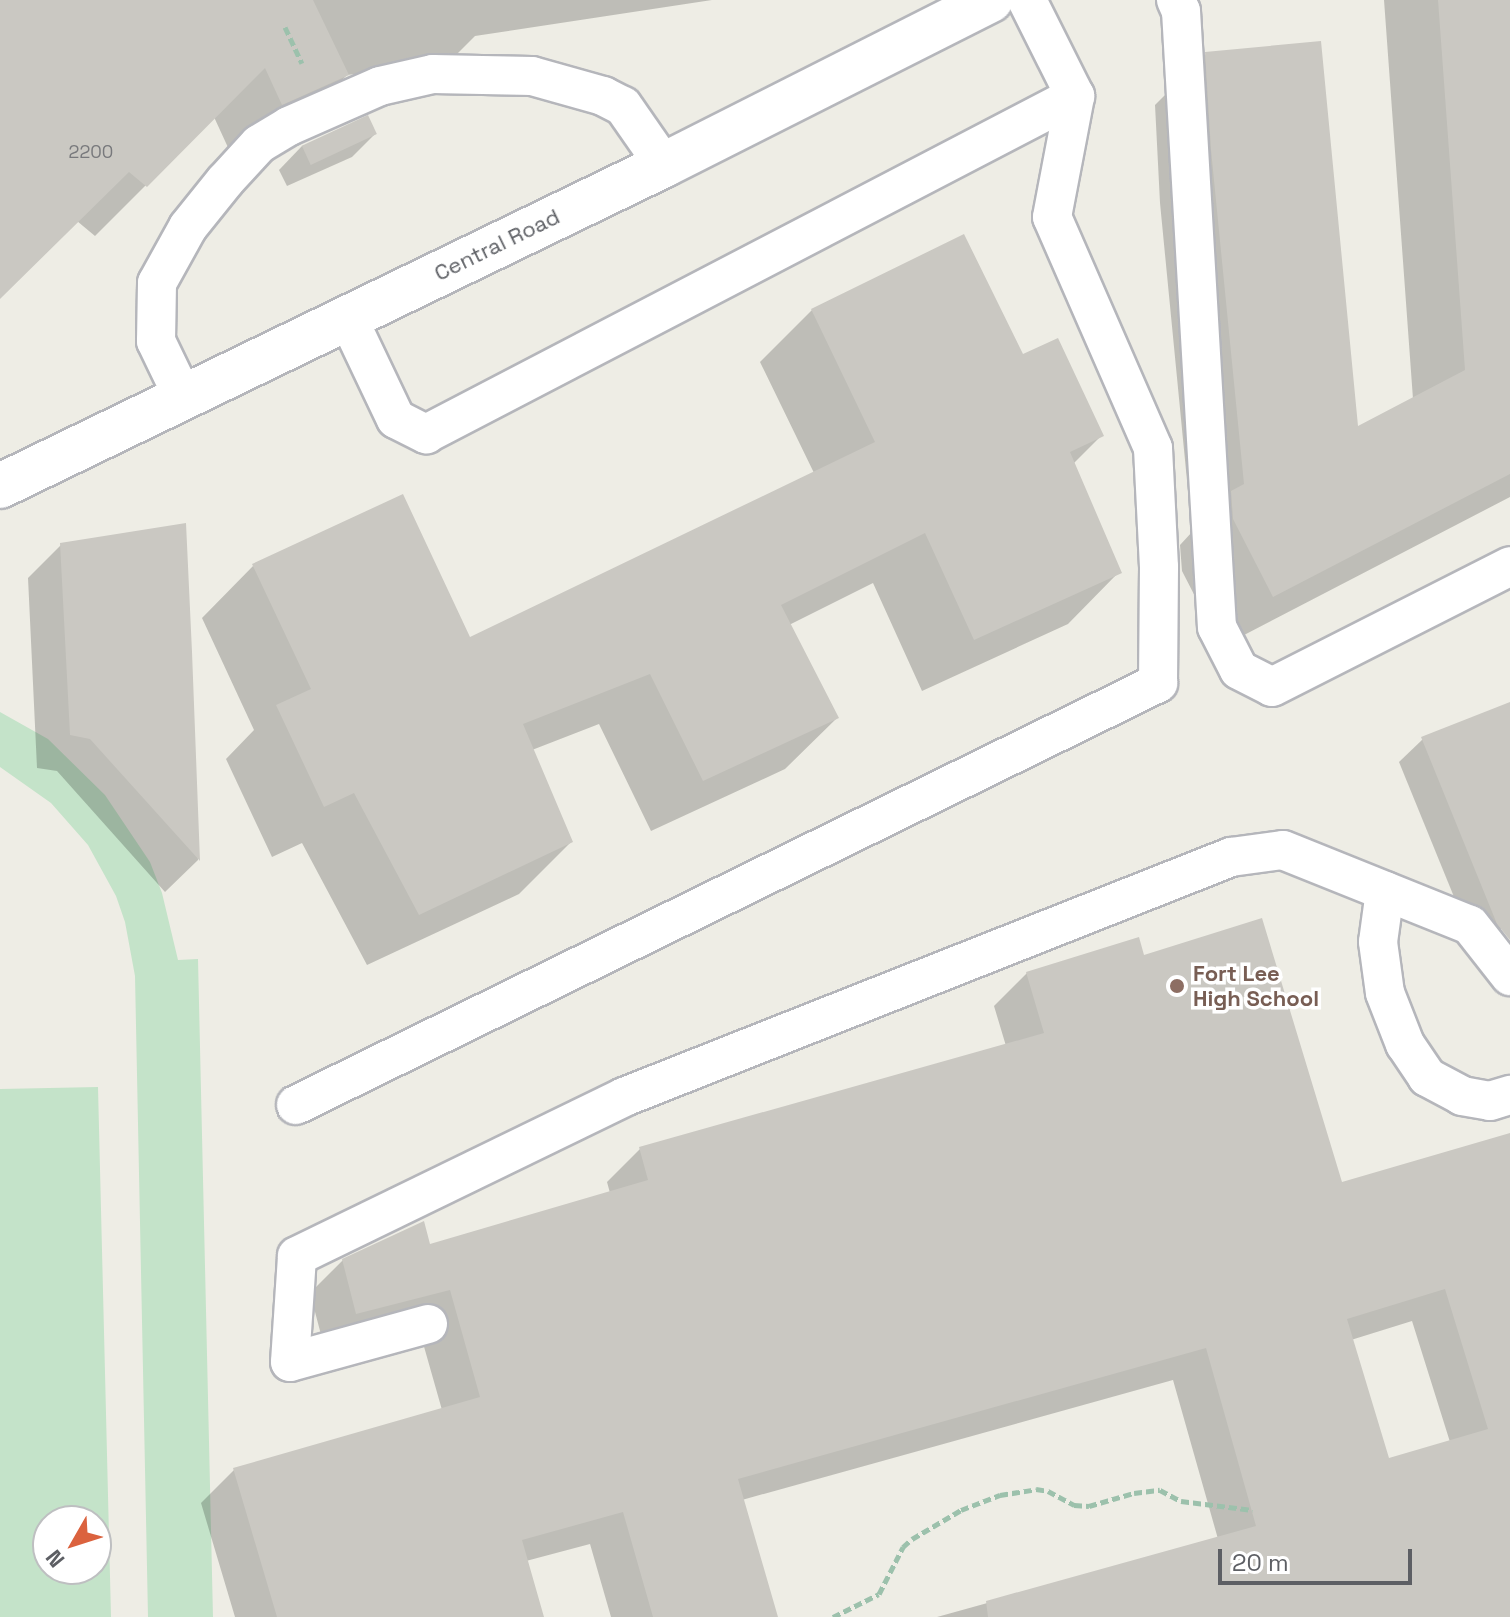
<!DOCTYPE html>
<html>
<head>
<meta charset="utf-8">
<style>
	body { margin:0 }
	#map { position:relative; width:1510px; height:1617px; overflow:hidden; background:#eeede5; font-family:"Space Grotesk",sans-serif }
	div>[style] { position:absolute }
	.green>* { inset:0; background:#c4e3c9 }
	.shadow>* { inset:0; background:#0003 }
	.building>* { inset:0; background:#cac8c2; transform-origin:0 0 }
	.path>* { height:5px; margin-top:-2.5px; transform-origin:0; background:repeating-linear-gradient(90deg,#9cc1ac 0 8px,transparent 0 12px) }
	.roads { filter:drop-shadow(2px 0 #b5b6bb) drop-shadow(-2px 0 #b5b6bb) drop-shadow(0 2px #b5b6bb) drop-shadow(0 -2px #b5b6bb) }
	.service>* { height:38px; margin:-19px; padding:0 19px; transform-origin:19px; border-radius:19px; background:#fff }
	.minor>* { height:44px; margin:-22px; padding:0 22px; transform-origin:22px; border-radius:22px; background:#fff }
	.dots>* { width:22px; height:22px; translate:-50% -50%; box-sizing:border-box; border:4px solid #fff; border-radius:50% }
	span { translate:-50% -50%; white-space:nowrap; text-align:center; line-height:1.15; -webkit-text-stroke:7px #fff; paint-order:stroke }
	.number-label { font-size:18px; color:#78797c }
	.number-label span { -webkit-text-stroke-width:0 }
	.street-label { font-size:22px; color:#5d5f64 }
	.education-label { font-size:22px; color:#785e54; font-weight:700 }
	.left { translate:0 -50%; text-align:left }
	.north { position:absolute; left:32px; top:1505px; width:80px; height:80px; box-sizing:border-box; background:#fff; border:2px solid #bebfc1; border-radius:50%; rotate:231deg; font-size:22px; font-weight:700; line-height:32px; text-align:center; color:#5d5f64 }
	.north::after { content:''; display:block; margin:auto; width:28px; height:36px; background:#db623e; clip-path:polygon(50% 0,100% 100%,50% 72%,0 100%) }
	.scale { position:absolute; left:1218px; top:1549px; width:194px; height:36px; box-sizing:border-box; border:4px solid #5d5f64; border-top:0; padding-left:10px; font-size:24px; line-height:28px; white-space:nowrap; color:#5d5f64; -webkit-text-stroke:6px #fff; paint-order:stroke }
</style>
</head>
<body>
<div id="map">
	<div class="green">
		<i style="clip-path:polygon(0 712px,48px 739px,105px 795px,150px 862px,162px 893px,178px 960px,198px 959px,213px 1617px,148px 1617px,135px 976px,125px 922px,116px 896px,88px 845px,51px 803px,0 767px)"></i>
		<i style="clip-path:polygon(evenodd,98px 1087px,111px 1617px,0 1617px,0 1089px,98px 1087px,96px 1521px,96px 1569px,48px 1569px,48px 1521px,96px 1521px)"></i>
	</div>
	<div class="shadow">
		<i style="clip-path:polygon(8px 0,712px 0,475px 36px,448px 63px,347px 75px,296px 126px,231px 154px,214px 117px,95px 236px,77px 221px,0 297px,0 8px)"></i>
		<i style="clip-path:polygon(1384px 0,1510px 0,1510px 497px,1221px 647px,1182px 571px,1180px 545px,1192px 532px,1160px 203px,1155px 105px,1206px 54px,1356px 429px,1413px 399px)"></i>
		<i style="clip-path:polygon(375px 134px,352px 157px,287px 186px,279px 170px,302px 146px)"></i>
		<i style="clip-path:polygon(812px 310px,1022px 357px,1102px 435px,1073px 464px,1119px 572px,1068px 624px,922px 691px,873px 583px,789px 625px,837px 718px,785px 769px,651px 831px,599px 724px,532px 750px,571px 842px,519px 894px,367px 965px,302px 843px,272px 857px,226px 759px,254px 730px,202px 618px,253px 566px,469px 639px,814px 473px,760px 362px)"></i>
		<i style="clip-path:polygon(185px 525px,198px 860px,165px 892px,57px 771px,37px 768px,28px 578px,61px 545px)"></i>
		<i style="clip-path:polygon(1510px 729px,1510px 925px,1472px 941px,1399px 762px,1423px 739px)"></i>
		<i style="clip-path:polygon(evenodd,1143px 958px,1341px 1185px,1510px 1135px,1510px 1617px,937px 1617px,1218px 1539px,1173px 1380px,742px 1500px,776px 1617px,611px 1617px,590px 1544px,526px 1561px,542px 1617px,235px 1617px,201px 1503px,234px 1470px,442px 1410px,417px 1322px,324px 1346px,310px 1293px,343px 1260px,428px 1246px,610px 1193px,607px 1182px,640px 1149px,1006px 1046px,994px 1006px,1027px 973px,1143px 958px,1412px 1321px,1450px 1442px,1387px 1461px,1351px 1340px,1412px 1321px)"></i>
	</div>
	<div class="building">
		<i style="clip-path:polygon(0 0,313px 0,349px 75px,282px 105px,265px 68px,147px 187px,129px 172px,0 299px)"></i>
		<i style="clip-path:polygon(1438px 0,1510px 0,1510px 474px,1273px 597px,1233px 519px,1231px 491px,1244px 484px,1211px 150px,1205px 52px,1321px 41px,1358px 426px,1465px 370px)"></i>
		<i style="left:368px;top:115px;width:21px;height:73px;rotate:65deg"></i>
		<i style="clip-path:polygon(964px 234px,1023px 354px,1058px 338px,1104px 436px,1070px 452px,1122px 573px,974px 640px,925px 533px,781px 605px,839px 718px,703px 781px,650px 674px,523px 724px,573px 842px,419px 915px,354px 793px,324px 807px,276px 705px,311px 689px,252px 564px,403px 494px,470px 637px,875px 442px,811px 309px)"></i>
		<i style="clip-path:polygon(186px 523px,192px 652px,200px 861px,90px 739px,70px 735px,60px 543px)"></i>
		<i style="clip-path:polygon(1510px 702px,1510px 940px,1497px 924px,1421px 737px)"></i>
		<i style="clip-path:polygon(evenodd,1262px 918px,1342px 1182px,1510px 1133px,1510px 1617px,988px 1617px,986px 1601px,1256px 1526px,1206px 1348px,738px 1479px,778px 1617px,653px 1617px,623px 1512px,522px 1540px,544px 1617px,277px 1617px,233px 1468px,480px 1397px,450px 1290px,356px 1314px,342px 1259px,424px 1221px,430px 1244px,648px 1180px,639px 1147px,1044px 1033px,1026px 972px,1139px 937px,1144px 955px,1262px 918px,1445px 1289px,1488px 1429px,1389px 1458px,1347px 1319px,1445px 1289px)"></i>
	</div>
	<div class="path">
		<i style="left:285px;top:27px;width:40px;rotate:65deg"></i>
		<i style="left:833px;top:1617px;width:51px;rotate:-26.6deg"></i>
		<i style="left:879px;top:1594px;width:53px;rotate:-62.9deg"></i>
		<i style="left:903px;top:1547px;width:12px;rotate:-42deg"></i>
		<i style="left:912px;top:1539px;width:57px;rotate:-30.6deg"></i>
		<i style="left:961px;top:1510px;width:42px;rotate:-21deg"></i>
		<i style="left:1000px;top:1495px;width:36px;rotate:-9deg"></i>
		<i style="left:1036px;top:1489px;width:12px;rotate:9deg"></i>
		<i style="left:1048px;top:1491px;width:30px;rotate:28deg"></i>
		<i style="left:1074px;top:1505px;width:15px;rotate:4deg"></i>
		<i style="left:1089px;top:1506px;width:47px;rotate:-16.1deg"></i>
		<i style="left:1134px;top:1493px;width:26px;rotate:-7deg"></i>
		<i style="left:1160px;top:1490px;width:24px;rotate:28deg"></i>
		<i style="left:1181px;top:1501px;width:72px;rotate:7.2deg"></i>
	</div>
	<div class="roads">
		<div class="service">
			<i style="left:1176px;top:0;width:12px;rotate:66deg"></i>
			<i style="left:1181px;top:11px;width:617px;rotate:86.66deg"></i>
			<i style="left:1217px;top:627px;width:48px;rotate:62.9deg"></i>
			<i style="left:1239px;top:670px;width:37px;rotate:27deg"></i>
			<i style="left:1272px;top:687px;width:267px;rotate:-26.9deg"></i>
			<i style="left:347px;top:316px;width:114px;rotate:64.6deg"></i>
			<i style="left:396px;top:419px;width:34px;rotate:27deg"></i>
			<i style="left:426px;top:434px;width:732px;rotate:-27.51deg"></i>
			<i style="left:182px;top:395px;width:60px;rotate:-115.7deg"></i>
			<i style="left:156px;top:341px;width:58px;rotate:-89deg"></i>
			<i style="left:157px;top:283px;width:64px;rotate:-61deg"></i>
			<i style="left:188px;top:227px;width:59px;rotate:-51.2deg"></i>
			<i style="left:225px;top:181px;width:50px;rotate:-47.4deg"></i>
			<i style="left:259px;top:144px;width:35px;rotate:-31deg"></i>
			<i style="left:289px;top:126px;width:99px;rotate:-23.7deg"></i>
			<i style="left:380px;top:86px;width:54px;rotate:-12.8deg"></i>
			<i style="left:433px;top:74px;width:99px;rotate:1.2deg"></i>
			<i style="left:532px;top:76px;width:74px;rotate:15.7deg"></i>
			<i style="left:603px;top:96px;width:22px;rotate:27deg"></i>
			<i style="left:623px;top:106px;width:72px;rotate:55.2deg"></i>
			<i style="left:1385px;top:891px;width:51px;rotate:97.8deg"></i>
			<i style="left:1378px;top:942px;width:51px;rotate:82.2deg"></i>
			<i style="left:1385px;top:993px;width:55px;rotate:68.6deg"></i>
			<i style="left:1405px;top:1044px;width:40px;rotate:56deg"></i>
			<i style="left:1427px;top:1077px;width:40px;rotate:28deg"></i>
			<i style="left:1462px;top:1096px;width:28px;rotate:10deg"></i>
			<i style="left:1490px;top:1101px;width:21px;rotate:-17deg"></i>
			<i style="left:296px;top:1105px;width:960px;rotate:-26.08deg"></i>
			<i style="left:1158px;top:683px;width:116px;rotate:-89.5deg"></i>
			<i style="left:1159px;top:567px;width:119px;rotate:-92.9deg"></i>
			<i style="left:1153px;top:448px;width:252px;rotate:-113.6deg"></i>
			<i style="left:1052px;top:217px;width:123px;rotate:-79.2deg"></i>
			<i style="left:1075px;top:96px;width:107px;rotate:-116.6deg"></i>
			<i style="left:428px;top:1324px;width:143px;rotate:164.6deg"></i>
			<i style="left:290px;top:1362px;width:106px;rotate:-86.2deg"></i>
			<i style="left:297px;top:1256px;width:364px;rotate:-25.9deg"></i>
			<i style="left:624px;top:1097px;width:653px;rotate:-21.57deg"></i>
			<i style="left:1231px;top:857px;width:52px;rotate:-7.7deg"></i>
			<i style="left:1283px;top:850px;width:201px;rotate:21.9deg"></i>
			<i style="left:1470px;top:925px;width:65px;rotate:51.9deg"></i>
		</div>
		<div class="minor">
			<i style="left:0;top:486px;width:738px;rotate:-25.8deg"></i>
			<i style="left:664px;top:165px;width:366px;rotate:-26.8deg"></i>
		</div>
	</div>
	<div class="dots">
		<i style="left:1177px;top:986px;background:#8d6e63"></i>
	</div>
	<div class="number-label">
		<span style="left:91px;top:152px">2200</span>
	</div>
	<div class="street-label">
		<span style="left:497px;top:245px;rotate:-26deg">Central Road</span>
	</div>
	<div class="education-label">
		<span class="left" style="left:1193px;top:986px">Fort Lee<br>High School</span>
	</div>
	<div class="north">N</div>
	<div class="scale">20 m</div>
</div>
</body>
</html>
